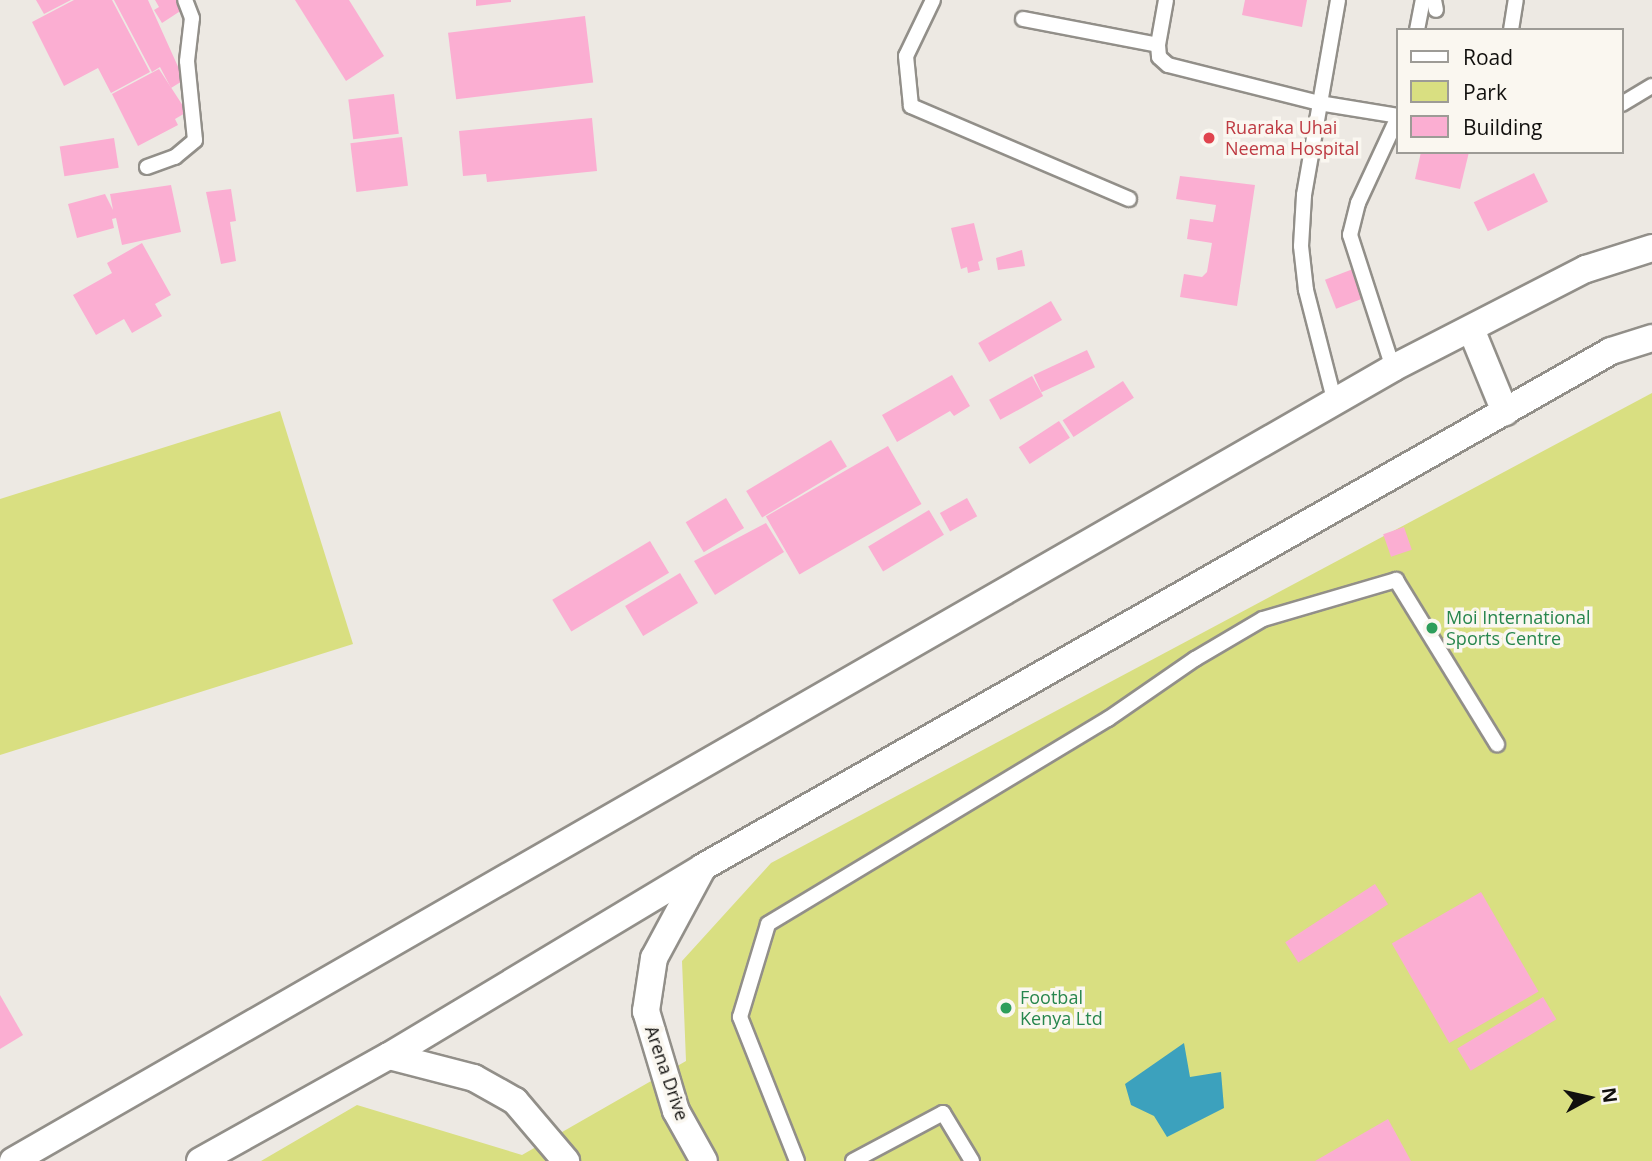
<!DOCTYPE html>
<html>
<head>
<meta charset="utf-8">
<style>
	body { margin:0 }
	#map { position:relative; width:1652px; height:1161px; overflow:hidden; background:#ede9e3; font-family:"Open Sans",sans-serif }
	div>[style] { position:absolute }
	.green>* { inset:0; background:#d9df81 }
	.water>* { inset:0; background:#3ca1bd }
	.building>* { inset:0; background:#fbaed2; transform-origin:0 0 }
	.roads { filter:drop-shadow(2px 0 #928f89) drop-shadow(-2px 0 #928f89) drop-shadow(0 2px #928f89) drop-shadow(0 -2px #928f89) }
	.lane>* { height:14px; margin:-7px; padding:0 7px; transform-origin:7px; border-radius:7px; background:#fff }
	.street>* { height:26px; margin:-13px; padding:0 13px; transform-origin:13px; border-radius:13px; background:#fff }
	.dots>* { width:19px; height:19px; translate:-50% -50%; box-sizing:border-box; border:4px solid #faf7f0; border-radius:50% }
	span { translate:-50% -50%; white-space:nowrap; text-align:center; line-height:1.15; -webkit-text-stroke:7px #faf7f0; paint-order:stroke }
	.health-label { font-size:18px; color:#be3a42 }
	.left { translate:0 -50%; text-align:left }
	.leisure-label { font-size:18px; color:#27864d }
	.street-label { font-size:18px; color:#11100e }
	.legend { position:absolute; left:1396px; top:28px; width:228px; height:126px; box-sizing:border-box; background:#faf7f0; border:2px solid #9d9b96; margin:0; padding:9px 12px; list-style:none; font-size:21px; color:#11100e }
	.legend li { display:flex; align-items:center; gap:14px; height:35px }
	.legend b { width:35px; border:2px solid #9d9b96 }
	.north { position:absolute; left:1554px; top:1063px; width:70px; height:70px; -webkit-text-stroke:5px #faf7f0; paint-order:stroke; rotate:82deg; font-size:19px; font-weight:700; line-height:28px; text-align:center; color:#11100e }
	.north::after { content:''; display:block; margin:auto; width:24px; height:32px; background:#11100e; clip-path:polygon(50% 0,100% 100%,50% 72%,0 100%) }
</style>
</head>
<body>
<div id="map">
	<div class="green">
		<i style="clip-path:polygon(1652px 393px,1652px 1161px,261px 1161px,357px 1105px,522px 1155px,686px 1061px,682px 961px,771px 863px)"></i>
		<i style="clip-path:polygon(280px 411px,353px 644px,0 755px,0 499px)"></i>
	</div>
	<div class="water">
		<i style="clip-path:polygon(1184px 1043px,1190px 1077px,1221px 1072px,1224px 1108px,1167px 1137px,1154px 1116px,1131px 1105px,1125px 1084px)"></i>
	</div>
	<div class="building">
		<i style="clip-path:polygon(36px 0,71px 0,44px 14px)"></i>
		<i style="clip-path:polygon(74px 0,112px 0,150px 72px,111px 93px,98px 68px,64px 86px,32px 22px)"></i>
		<i style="clip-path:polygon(114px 0,148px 0,184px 80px,171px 88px,160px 67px,152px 72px)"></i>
		<i style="clip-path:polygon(155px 0,180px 0,185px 8px,162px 23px,154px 10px,159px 7px)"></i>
		<i style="clip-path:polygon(295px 0,349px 0,384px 56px,346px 81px)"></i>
		<i style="clip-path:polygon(476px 0,511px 0,511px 2px,476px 6px)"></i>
		<i style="clip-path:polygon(1245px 0,1307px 0,1302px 27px,1242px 15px)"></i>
		<i style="left:585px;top:16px;width:67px;height:138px;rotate:83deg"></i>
		<i style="clip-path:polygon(159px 69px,187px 112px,175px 119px,178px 125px,138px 146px,112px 94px)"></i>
		<i style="left:394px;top:94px;width:40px;height:46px;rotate:83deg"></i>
		<i style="clip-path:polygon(592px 118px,597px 171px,487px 182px,486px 174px,463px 176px,459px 131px)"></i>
		<i style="left:402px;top:137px;width:49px;height:52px;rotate:83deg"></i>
		<i style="left:114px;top:138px;width:30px;height:55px;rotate:81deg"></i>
		<i style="clip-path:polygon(1421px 152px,1469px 152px,1460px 189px,1415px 179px)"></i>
		<i style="left:1534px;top:173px;width:32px;height:67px;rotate:64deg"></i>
		<i style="clip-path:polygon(1180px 176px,1255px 185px,1237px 306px,1180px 297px,1184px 274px,1202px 277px,1207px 272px,1212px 243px,1187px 239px,1190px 219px,1213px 222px,1216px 205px,1176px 199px)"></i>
		<i style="clip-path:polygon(171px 185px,181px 232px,122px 245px,116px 218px,112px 219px,114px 228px,77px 238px,68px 204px,105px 194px,113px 210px,110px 194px)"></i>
		<i style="clip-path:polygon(231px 189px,236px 221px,230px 222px,236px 261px,221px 264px,206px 192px)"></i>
		<i style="clip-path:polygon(974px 223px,983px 260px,978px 262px,980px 270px,968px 273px,967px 267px,961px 269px,951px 228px)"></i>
		<i style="clip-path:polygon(142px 243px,171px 295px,155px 304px,162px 316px,132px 333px,124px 319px,96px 335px,73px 295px,112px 273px,107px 263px)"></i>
		<i style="clip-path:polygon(1022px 250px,1025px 266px,998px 270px,996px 258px)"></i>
		<i style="left:1353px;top:269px;width:31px;height:30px;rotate:69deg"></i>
		<i style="left:1051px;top:301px;width:22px;height:84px;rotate:60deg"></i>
		<i style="left:1087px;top:350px;width:19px;height:59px;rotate:65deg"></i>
		<i style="clip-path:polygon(952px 375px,970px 406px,954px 416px,950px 411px,897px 442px,882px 415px)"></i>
		<i style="left:1032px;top:376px;width:23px;height:49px;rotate:61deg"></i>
		<i style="left:1123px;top:381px;width:20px;height:72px;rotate:57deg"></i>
		<i style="left:1059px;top:421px;width:20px;height:48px;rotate:57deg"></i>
		<i style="left:831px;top:440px;width:31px;height:99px;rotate:59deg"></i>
		<i style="left:888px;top:446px;width:67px;height:141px;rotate:60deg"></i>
		<i style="left:726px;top:498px;width:35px;height:47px;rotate:59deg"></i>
		<i style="left:967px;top:498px;width:21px;height:31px;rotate:61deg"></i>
		<i style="left:929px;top:510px;width:29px;height:71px;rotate:59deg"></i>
		<i style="clip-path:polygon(766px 523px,784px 552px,715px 595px,694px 561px)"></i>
		<i style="left:1404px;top:527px;width:24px;height:22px;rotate:71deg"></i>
		<i style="left:650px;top:541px;width:37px;height:114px;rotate:59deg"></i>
		<i style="left:680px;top:573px;width:35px;height:64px;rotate:59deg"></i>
		<i style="left:1375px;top:884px;width:24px;height:107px;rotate:57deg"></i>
		<i style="left:1481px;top:892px;width:115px;height:103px;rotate:60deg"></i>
		<i style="clip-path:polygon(0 995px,23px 1035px,0 1049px)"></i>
		<i style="left:1543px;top:997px;width:26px;height:100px;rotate:59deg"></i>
		<i style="clip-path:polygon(1388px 1119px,1411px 1161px,1315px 1161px)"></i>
	</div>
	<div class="roads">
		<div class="lane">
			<i style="left:933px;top:0;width:62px;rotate:115.7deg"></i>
			<i style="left:906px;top:56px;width:50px;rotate:84.3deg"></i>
			<i style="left:911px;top:106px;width:237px;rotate:23.1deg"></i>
			<i style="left:1166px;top:0;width:46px;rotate:100.1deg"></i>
			<i style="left:1158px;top:45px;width:12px;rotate:85deg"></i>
			<i style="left:1159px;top:57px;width:12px;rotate:42deg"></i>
			<i style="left:1168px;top:65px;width:156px;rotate:14.1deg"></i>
			<i style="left:1319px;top:103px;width:80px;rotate:9.3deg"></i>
			<i style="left:1434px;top:0;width:10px;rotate:79deg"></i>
			<i style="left:1023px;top:19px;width:137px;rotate:10.9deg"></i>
			<i style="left:1417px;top:30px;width:31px;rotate:-79deg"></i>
			<i style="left:1511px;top:30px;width:30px;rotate:-81deg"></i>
			<i style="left:1622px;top:104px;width:35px;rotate:-31deg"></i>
			<i style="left:147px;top:167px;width:30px;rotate:-20deg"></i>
			<i style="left:175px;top:157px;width:26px;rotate:-40deg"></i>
			<i style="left:195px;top:140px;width:79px;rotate:-95.8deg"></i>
			<i style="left:187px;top:61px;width:43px;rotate:-83.4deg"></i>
			<i style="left:192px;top:18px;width:19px;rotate:-111deg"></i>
			<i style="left:1393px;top:368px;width:140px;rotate:-107.9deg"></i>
			<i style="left:1350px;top:235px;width:33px;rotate:-76deg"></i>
			<i style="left:1358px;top:203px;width:95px;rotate:-65.1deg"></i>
			<i style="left:1335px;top:403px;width:117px;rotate:-104.4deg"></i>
			<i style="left:1306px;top:290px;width:44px;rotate:-96.5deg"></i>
			<i style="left:1301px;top:246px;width:51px;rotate:-86.6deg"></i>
			<i style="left:1304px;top:195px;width:198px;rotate:-80.1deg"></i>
			<i style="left:797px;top:1161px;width:155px;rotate:-111.6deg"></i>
			<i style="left:740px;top:1017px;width:97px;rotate:-73.2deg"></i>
			<i style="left:768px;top:924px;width:397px;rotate:-31.1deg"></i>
			<i style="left:1108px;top:719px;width:106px;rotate:-34.6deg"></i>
			<i style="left:1195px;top:659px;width:79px;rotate:-30.5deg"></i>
			<i style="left:1263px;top:619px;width:139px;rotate:-16.3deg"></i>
			<i style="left:1396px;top:580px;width:193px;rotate:58.4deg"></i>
			<i style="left:853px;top:1161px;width:102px;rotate:-28.1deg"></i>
			<i style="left:943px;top:1113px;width:56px;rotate:58.9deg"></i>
		</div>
		<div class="street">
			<i style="left:1471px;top:329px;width:90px;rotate:67.7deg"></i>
			<i style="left:702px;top:869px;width:101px;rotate:118.3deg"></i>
			<i style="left:654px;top:958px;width:54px;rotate:98.6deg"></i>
			<i style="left:646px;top:1011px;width:104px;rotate:73.3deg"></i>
			<i style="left:676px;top:1111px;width:57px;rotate:60.8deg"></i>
			<i style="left:389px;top:1056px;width:88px;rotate:14.5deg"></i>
			<i style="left:474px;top:1078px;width:47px;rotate:29.3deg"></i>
			<i style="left:515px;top:1101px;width:79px;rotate:49.6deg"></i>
			<i style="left:13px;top:1161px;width:1592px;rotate:-29.88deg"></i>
			<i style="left:1393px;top:368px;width:217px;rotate:-27.2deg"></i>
			<i style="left:1586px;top:269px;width:69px;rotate:-17.7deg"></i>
			<i style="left:200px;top:1161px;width:216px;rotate:-29.1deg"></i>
			<i style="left:389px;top:1056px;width:366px;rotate:-31deg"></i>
			<i style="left:703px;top:867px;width:1044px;rotate:-29.61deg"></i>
			<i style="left:1611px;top:351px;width:43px;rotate:-17.6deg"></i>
		</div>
	</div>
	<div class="dots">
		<i style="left:1209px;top:138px;background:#e0444e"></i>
		<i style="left:1432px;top:628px;background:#2e9e5b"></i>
		<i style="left:1006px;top:1008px;background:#2e9e5b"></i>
	</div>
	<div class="health-label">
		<span class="left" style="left:1225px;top:138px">Ruaraka Uhai<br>Neema Hospital</span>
	</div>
	<div class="leisure-label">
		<span class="left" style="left:1446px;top:628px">Moi International<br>Sports Centre</span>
		<span class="left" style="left:1020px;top:1008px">Footbal<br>Kenya Ltd</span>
	</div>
	<div class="street-label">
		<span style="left:667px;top:1073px;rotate:71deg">Arena Drive</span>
	</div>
	<ul class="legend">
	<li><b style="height:9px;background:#fff"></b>Road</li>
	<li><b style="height:19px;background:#d9df81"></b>Park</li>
	<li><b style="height:19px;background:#fbaed2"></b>Building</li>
	</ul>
	<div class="north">N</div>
</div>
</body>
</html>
